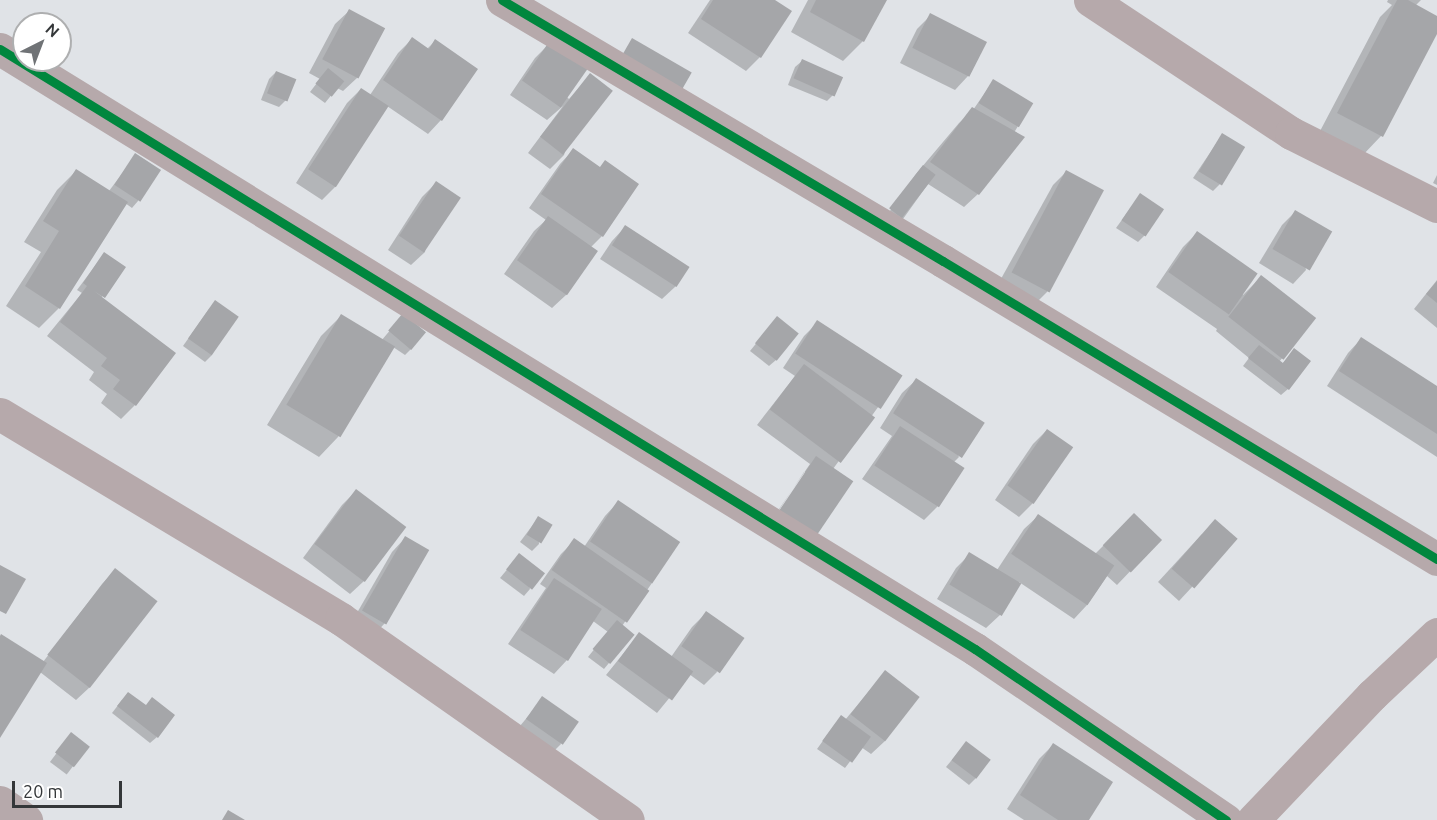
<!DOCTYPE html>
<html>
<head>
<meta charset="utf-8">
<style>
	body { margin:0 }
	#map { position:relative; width:1437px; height:820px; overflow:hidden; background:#e0e3e7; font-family:Ubuntu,sans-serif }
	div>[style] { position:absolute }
	.shadow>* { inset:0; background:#0003; transform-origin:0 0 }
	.building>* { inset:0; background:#a5a6a9; transform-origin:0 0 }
	.minor>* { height:33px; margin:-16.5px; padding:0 16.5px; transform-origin:16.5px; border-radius:16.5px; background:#b6a9ab }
	.cycleway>* { height:9px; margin:-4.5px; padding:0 4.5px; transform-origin:4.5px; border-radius:4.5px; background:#00873e }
	span { translate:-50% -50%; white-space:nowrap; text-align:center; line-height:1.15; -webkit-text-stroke:6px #fff; paint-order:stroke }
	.north { position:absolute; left:12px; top:12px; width:60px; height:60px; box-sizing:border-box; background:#fff; border:2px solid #aeafb0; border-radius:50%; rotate:42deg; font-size:16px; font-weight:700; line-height:24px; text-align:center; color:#343739 }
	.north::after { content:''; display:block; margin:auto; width:21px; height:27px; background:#707376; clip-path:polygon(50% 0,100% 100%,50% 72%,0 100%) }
	.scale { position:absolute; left:12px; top:781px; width:110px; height:27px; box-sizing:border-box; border:3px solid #343739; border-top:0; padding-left:8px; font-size:18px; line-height:21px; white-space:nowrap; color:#343739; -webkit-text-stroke:4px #fff; paint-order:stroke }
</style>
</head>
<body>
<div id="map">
	<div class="shadow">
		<i style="clip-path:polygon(710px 0,772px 0,760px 57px,746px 71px,688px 33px)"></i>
		<i style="clip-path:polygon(808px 0,885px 0,863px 41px,843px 61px,791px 32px)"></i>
		<i style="clip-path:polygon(1388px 0,1421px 0,1415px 6px,1437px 17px,1437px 31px,1381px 136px,1362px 156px,1319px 133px,1380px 17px,1392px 5px,1387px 2px)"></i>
		<i style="clip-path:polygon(349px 11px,357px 78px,343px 91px,337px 88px,325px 103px,310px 92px,320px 79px,309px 73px,335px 24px)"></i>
		<i style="clip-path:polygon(931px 15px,985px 43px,968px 76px,955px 90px,900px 63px,917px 29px)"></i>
		<i style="clip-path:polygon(412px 39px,427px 49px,435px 41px,441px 120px,428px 134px,387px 106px,335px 187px,322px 200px,296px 183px,347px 103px,361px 89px,370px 95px,398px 53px)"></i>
		<i style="clip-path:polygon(549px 44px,567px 97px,569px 99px,590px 75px,564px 155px,550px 169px,528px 153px,563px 106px,547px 120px,510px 95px,535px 58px)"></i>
		<i style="clip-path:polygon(802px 61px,833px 95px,827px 101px,788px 85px,795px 67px)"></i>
		<i style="clip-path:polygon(276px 72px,286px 100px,279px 107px,261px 100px,269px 79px)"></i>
		<i style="clip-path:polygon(993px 81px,1018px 126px,978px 194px,964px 207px,928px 184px,903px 219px,885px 218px,916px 174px,959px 123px,973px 110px)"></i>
		<i style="clip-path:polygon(1222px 135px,1220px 184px,1213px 191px,1193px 178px)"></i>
		<i style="clip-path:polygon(573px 150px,602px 236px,590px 248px,566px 295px,552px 308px,504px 274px,534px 231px,546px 220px,529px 208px,560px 164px)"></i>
		<i style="clip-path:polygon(136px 155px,138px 201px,132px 208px,125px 203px,59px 308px,39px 328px,6px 306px,41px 252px,24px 242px,57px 190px,76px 171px,109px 191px)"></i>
		<i style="clip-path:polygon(1066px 172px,1102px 191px,1047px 292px,1033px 306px,997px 286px,1053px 185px)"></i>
		<i style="clip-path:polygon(1437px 175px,1437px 185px,1433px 183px)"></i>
		<i style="clip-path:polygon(436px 183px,425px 252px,411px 265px,388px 250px,422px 197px)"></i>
		<i style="clip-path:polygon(1140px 195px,1145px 235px,1138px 242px,1116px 228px)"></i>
		<i style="clip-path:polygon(1295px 212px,1306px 270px,1293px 284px,1259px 263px,1282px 225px)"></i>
		<i style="clip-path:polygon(625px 227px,676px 286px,662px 299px,600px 259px,612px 241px)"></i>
		<i style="clip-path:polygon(1197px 233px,1243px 295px,1261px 277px,1314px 319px,1279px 362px,1282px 364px,1294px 350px,1288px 389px,1281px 395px,1243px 366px,1249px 358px,1216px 331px,1217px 329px,1156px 287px,1183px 247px)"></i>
		<i style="clip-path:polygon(104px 254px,102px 299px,135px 405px,121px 419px,101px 403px,107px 394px,89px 380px,94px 372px,47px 336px,82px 293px,77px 290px)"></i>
		<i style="clip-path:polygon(1437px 280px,1437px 328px,1414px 309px)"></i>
		<i style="clip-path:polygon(209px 309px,212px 355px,205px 362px,183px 346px)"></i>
		<i style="clip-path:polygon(403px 315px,411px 349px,405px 355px,393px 347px,338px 437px,319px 457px,267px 425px,321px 336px,341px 316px,381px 341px)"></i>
		<i style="clip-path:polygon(evenodd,818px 322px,900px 377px,833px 469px,851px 482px,815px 537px,801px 551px,766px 528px,810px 464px,757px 425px,795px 376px,783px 368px,804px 336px,818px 322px,804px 472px,807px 472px,775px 520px,773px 519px,804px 472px)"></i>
		<i style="clip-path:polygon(771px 325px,776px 360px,769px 366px,750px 351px)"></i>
		<i style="clip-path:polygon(1361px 339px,1437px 388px,1437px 457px,1327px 386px,1348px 353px)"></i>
		<i style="clip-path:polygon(916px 380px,959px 457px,954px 462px,938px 506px,924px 520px,862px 479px,892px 436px,880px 428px,902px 393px)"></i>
		<i style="clip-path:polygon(1047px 430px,1033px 503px,1019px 517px,995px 500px,1033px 444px)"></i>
		<i style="clip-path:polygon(356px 491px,364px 581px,350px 594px,303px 558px,342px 505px)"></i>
		<i style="clip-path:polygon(618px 502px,652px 583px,622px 626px,632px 635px,604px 669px,588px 657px,608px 632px,593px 621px,567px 660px,554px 674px,508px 644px,546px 588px,540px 584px,561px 554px,575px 540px,584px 547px,605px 516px)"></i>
		<i style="clip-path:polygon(1134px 515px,1160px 540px,1117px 585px,1107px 576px,1087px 605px,1074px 619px,1019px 582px,1000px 615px,986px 628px,937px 599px,956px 568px,970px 554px,997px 570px,1024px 529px,1038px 516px,1095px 554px)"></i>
		<i style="clip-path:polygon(538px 518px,539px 544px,532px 551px,520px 542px)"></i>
		<i style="clip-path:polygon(1202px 534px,1192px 587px,1179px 601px,1158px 582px)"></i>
		<i style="clip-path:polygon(405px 538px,385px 623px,372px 637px,350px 625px,392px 552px)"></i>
		<i style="clip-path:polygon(519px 555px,530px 589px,524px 596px,500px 578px)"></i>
		<i style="clip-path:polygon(115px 570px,90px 687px,76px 700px,40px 672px,0 735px,0 637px,43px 662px,102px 584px)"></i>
		<i style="clip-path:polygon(706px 613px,717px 672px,704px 685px,689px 674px,657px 713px,606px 675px,639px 634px,671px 657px,692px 627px)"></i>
		<i style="clip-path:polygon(885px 672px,885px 741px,871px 754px,861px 747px,845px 768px,817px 749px,835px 724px,845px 720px)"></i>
		<i style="clip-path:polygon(543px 698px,561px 744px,554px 751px,520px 726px)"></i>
		<i style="clip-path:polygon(122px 700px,157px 737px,150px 743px,112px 713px)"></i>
		<i style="left:71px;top:734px;width:21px;height:35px;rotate:37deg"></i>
		<i style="clip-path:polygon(1053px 745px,1087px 820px,1024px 820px,1007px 809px,1039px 759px)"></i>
		<i style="clip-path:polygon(960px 750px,976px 778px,969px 785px,946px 767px)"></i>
	</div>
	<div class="building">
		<i style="clip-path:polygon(713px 0,775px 0,792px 11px,761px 58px,701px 19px)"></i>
		<i style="clip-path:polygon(816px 0,887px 0,864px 42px,810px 12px)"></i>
		<i style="clip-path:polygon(1397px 0,1408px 0,1437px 16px,1437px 34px,1383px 137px,1337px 113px)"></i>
		<i style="left:349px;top:9px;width:41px;height:57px;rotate:28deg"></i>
		<i style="left:930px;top:13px;width:64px;height:39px;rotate:27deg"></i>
		<i style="clip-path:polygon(412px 37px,429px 49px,435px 39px,478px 69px,442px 121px,383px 80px)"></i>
		<i style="left:632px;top:38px;width:69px;height:27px;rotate:30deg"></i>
		<i style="left:549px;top:42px;width:47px;height:47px;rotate:35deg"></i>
		<i style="left:802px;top:59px;width:45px;height:21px;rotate:24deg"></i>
		<i style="left:328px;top:68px;width:21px;height:20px;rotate:39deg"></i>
		<i style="left:276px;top:71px;width:22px;height:24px;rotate:22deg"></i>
		<i style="left:590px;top:73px;width:29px;height:81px;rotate:38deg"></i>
		<i style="left:993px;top:79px;width:47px;height:28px;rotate:31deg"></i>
		<i style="left:361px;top:88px;width:33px;height:97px;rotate:33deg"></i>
		<i style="clip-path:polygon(972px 107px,1025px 137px,979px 195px,930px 162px)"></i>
		<i style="left:1222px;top:133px;width:27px;height:45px;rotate:31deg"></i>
		<i style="clip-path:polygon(573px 148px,600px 167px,605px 160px,639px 184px,603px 237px,541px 194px)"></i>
		<i style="left:135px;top:153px;width:31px;height:38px;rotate:33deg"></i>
		<i style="left:923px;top:165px;width:16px;height:55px;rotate:38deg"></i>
		<i style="clip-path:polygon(76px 169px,128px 202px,60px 309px,25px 286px,59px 231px,43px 221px)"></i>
		<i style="left:1066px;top:170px;width:43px;height:116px;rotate:28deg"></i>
		<i style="left:436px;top:181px;width:30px;height:66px;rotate:34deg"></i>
		<i style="left:1140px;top:193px;width:29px;height:33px;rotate:34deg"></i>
		<i style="left:1295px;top:210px;width:43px;height:45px;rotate:30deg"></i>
		<i style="left:548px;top:216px;width:61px;height:54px;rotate:35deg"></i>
		<i style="left:625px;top:225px;width:77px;height:24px;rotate:33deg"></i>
		<i style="left:1197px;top:231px;width:74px;height:50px;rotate:35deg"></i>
		<i style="clip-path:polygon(104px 252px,126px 267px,105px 298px,94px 291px,176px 353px,136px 406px,113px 389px,120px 380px,101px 366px,107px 358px,60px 322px,87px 286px,83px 283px)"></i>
		<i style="left:1261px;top:275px;width:70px;height:53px;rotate:38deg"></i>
		<i style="clip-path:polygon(1437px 281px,1437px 303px,1426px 294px)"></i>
		<i style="left:215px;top:300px;width:29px;height:47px;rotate:35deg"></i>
		<i style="left:403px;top:313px;width:30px;height:23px;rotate:40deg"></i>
		<i style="left:341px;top:314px;width:63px;height:106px;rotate:31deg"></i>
		<i style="left:777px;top:316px;width:28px;height:35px;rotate:39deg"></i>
		<i style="left:817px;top:320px;width:102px;height:40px;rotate:33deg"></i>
		<i style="clip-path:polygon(1361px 337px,1437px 386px,1437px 434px,1339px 371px)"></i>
		<i style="clip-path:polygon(1259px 345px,1283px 363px,1294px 348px,1311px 361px,1289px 390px,1248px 358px)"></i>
		<i style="left:804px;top:364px;width:89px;height:57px;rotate:37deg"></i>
		<i style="left:916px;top:378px;width:82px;height:42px;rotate:33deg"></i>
		<i style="left:900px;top:426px;width:77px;height:47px;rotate:33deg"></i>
		<i style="left:1047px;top:429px;width:32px;height:69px;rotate:35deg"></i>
		<i style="left:816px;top:456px;width:45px;height:69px;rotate:34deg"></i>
		<i style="left:356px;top:489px;width:63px;height:69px;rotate:37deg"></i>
		<i style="left:618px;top:500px;width:75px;height:50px;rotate:34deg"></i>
		<i style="left:1134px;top:513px;width:39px;height:45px;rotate:44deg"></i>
		<i style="left:1038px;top:514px;width:92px;height:48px;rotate:34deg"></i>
		<i style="left:538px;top:516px;width:17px;height:22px;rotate:31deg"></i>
		<i style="left:1215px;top:519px;width:30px;height:66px;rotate:41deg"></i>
		<i style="left:405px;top:536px;width:28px;height:86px;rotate:30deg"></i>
		<i style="left:574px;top:538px;width:92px;height:39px;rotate:35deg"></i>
		<i style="left:969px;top:552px;width:61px;height:38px;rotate:31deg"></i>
		<i style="left:519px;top:553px;width:33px;height:21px;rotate:38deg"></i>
		<i style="clip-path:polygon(0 565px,26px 579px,6px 614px,0 611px)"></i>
		<i style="left:115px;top:568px;width:54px;height:110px;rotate:38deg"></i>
		<i style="left:554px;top:578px;width:57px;height:62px;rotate:33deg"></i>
		<i style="left:706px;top:611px;width:47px;height:43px;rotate:35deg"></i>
		<i style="left:617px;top:620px;width:23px;height:38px;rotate:40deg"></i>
		<i style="left:639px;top:632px;width:67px;height:36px;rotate:36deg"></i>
		<i style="clip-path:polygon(1px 634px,47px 663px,0 738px,0 636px)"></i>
		<i style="left:885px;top:670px;width:44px;height:56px;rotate:38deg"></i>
		<i style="clip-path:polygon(128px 692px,146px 705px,152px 697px,175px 715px,158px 738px,117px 706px)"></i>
		<i style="left:542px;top:696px;width:45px;height:28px;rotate:35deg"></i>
		<i style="left:841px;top:715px;width:37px;height:32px;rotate:36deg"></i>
		<i style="left:71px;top:732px;width:24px;height:26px;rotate:38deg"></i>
		<i style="left:966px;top:741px;width:31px;height:24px;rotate:37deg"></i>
		<i style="clip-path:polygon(1053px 743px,1113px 782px,1089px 820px,1058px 820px,1020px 795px)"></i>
		<i style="clip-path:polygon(228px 810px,245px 820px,222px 820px)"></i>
	</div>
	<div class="minor">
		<i style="left:502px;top:0;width:512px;rotate:30.62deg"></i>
		<i style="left:943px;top:261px;width:577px;rotate:31.1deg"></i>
		<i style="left:1090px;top:0;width:241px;rotate:33.5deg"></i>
		<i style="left:1291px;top:133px;width:163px;rotate:26.6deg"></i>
		<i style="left:0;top:49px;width:1145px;rotate:31.61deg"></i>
		<i style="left:975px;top:649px;width:304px;rotate:34.3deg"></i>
		<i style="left:0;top:414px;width:398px;rotate:31deg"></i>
		<i style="left:341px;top:619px;width:350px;rotate:35deg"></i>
		<i style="left:0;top:802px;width:32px;rotate:35deg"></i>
		<i style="left:1253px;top:820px;width:173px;rotate:-46.4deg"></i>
		<i style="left:1372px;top:695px;width:89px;rotate:-43.2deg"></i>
	</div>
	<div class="cycleway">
		<i style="left:502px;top:0;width:512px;rotate:30.62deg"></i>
		<i style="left:943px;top:261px;width:577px;rotate:31.1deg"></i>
		<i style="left:0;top:49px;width:1145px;rotate:31.61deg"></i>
		<i style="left:975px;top:649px;width:304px;rotate:34.3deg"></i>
	</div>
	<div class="north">N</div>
	<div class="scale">20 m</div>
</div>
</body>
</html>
